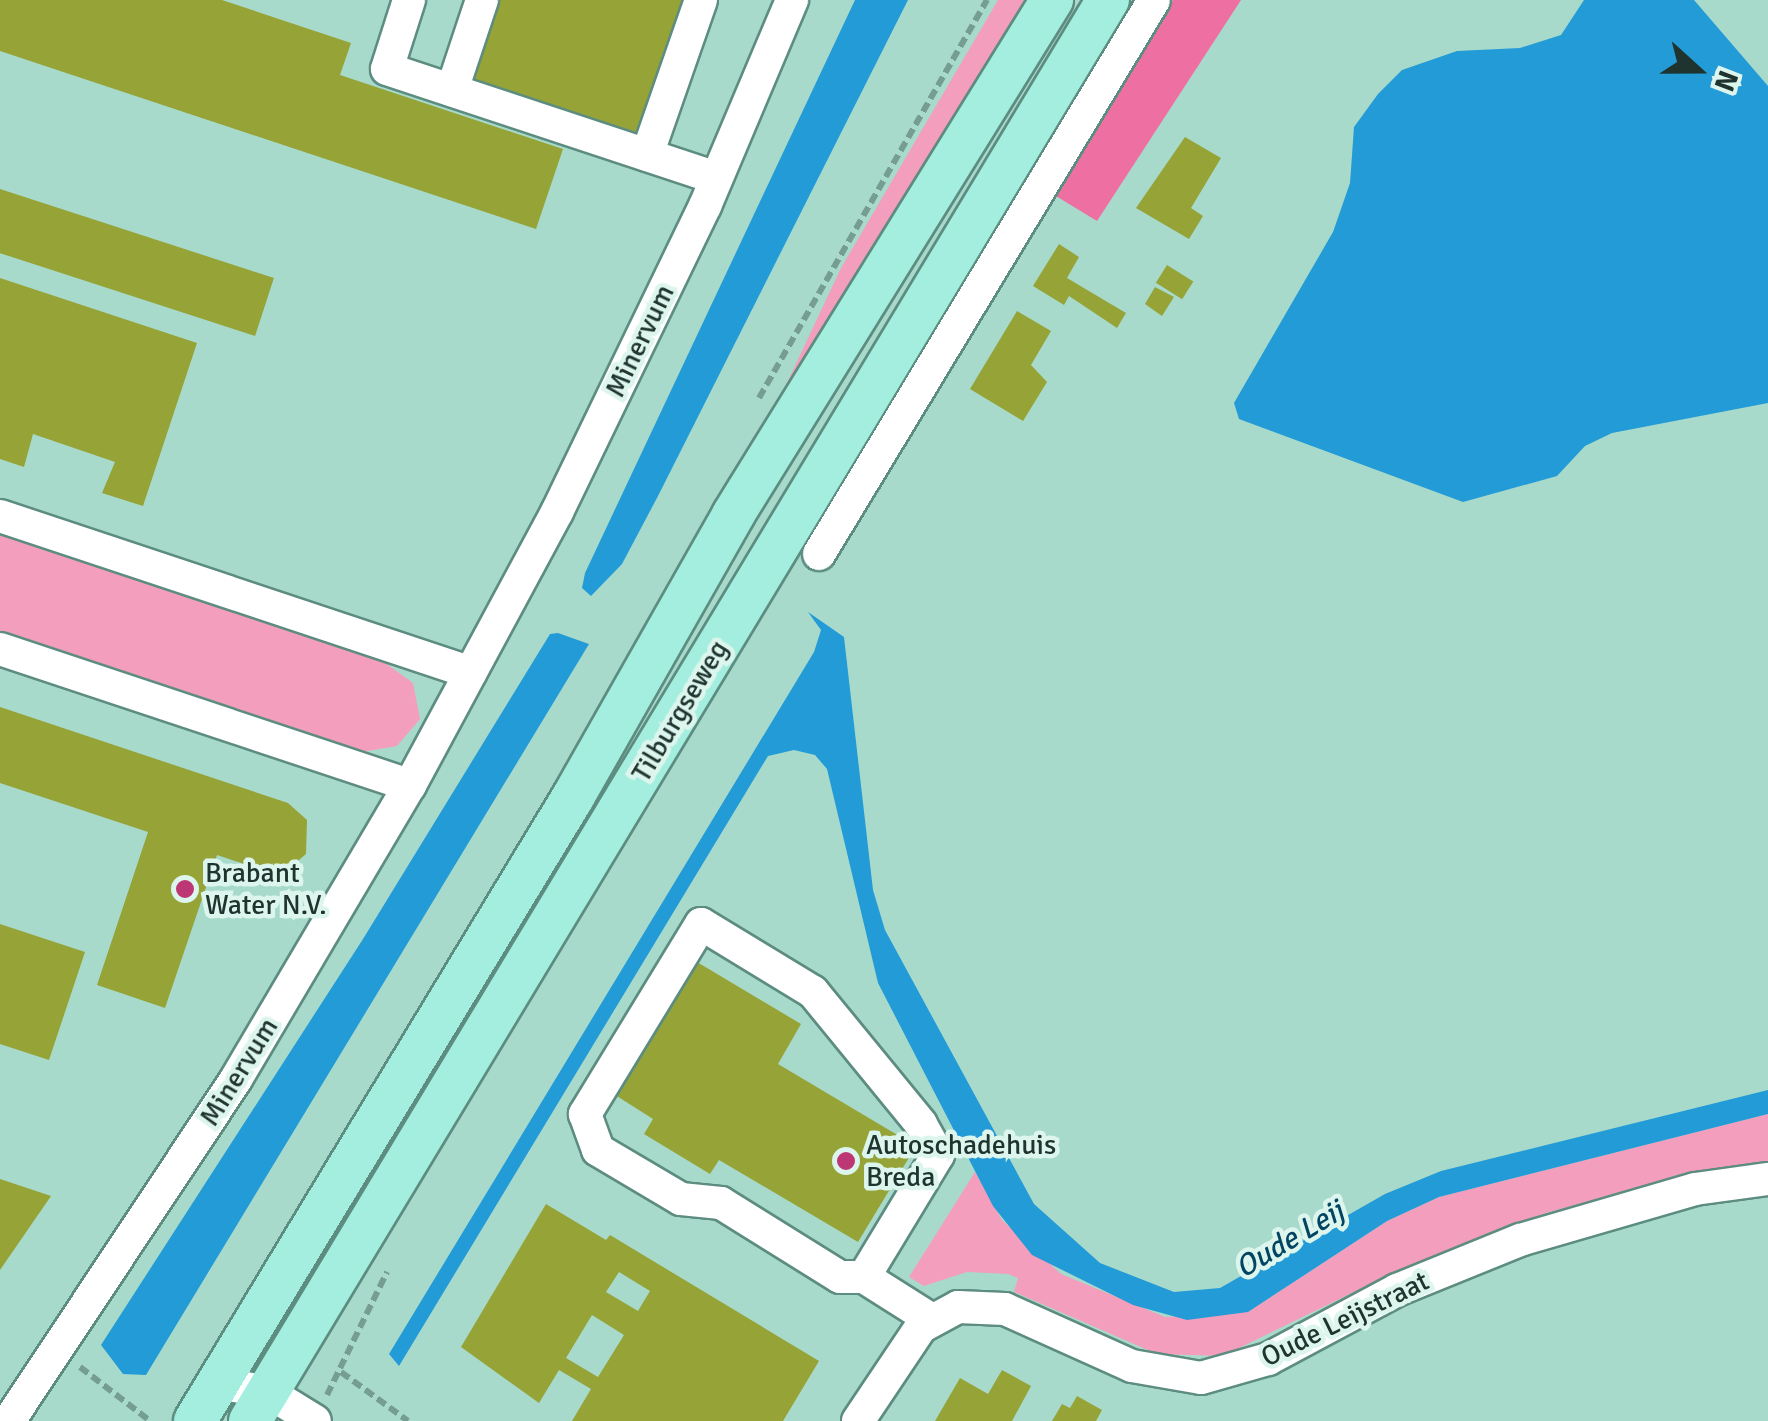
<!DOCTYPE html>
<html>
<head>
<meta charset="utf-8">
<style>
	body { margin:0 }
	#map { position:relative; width:1768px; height:1421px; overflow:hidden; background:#a8dacc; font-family:Signika,sans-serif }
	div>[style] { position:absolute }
	.green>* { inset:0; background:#f49ebd }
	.forest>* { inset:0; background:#ee6fa2 }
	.water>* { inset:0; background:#239bd7 }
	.building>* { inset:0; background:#95a337; transform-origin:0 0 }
	.path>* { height:6px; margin-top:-3px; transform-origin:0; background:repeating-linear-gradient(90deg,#769d92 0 10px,transparent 0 15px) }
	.roads { filter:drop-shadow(2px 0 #5d8c80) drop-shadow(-2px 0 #5d8c80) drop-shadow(0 2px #5d8c80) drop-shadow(0 -2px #5d8c80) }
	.minor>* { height:32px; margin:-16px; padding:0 16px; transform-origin:16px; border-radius:16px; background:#fff }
	.major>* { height:42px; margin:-21px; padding:0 21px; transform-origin:21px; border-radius:21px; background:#a3eede }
	.dots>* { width:28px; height:28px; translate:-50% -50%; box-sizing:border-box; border:5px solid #dcf5ed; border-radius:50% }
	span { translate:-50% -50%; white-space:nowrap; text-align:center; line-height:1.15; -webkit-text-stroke:9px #dcf5ed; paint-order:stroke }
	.street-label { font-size:28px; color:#20342f }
	.poi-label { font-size:28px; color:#20342f }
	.left { translate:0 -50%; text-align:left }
	.water-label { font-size:30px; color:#024462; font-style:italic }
	.north { position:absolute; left:1648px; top:20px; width:100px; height:100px; -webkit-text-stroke:8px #dcf5ed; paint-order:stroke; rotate:111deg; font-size:28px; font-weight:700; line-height:40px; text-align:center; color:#20342f }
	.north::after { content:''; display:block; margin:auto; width:35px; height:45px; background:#20342f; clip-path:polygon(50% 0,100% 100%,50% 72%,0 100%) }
</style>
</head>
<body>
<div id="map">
	<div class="green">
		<i style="clip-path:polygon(998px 0,1033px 0,755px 451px,841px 268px)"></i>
		<i style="clip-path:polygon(0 532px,380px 659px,413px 683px,420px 719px,397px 746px,350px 754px,0 635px)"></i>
		<i style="clip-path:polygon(1768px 1114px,1768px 1162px,1678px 1177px,1546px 1213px,1360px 1289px,1223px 1356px,1157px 1354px,1014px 1292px,1018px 1278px,1008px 1274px,967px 1272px,924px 1286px,909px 1277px,975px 1172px,1002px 1220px,1061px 1274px,1165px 1317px,1248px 1312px,1387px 1221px,1439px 1197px)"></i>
	</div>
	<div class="forest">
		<i style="clip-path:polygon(1173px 0,1241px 0,1097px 221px,1051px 193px)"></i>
	</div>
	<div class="water">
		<i style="clip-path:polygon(855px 0,908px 0,658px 496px,622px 564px,591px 596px,582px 588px,585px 573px)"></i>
		<i style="clip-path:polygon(1584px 0,1694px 0,1768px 86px,1768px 403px,1612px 433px,1585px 446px,1557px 476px,1463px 502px,1239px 419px,1234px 403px,1333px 232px,1350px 183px,1354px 127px,1378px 94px,1402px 70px,1457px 51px,1520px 48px,1561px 35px)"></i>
		<i style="clip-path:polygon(808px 612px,844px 637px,873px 890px,885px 930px,1034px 1204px,1100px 1263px,1174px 1292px,1220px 1288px,1385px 1194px,1441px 1171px,1768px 1090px,1768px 1114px,1439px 1197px,1387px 1221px,1248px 1312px,1187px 1320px,1133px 1305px,1032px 1255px,993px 1206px,878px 983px,827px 769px,815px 755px,794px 750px,768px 756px,399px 1366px,389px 1354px,814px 652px,821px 630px)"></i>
		<i style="clip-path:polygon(558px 633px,589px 644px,146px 1375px,123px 1374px,101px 1345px,363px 939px,550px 634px)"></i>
	</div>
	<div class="building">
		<i style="clip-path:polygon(0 0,222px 0,351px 43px,340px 75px,563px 149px,536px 229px,0 51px)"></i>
		<i style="clip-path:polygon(500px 0,685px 0,638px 141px,471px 88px)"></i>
		<i style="clip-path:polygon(1185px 137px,1221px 158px,1191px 208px,1203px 216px,1189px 239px,1136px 208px)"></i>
		<i style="left:0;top:189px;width:288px;height:61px;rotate:18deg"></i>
		<i style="clip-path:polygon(1059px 244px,1079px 257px,1067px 278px,1126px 313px,1117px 328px,1069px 296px,1064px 305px,1033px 286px)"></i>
		<i style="left:1167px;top:265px;width:31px;height:21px;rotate:32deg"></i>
		<i style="clip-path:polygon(0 278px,197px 343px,143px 506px,102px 493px,115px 462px,33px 434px,24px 467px,0 459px)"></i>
		<i style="clip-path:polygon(1155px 287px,1174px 297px,1162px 316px,1145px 304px)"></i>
		<i style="clip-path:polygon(1017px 311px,1051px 331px,1031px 365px,1047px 382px,1023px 421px,970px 389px)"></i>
		<i style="clip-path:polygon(0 707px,288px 803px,307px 820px,306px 854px,287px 870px,265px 871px,217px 855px,165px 1008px,97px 985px,148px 832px,0 783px)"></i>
		<i style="clip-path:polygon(0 924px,85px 952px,49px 1060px,0 1044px)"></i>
		<i style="clip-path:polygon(692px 959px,801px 1024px,778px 1064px,916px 1146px,858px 1242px,719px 1160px,710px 1174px,644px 1134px,653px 1119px,612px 1093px)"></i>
		<i style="clip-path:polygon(0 1179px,51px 1196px,0 1270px)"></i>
		<i style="clip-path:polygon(evenodd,546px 1204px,606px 1240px,610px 1235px,819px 1361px,783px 1421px,572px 1421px,591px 1389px,559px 1370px,539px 1403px,461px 1347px,546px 1204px,619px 1272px,650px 1291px,638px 1311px,606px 1292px,619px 1272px,546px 1204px,592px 1315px,624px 1335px,598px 1377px,566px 1358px,592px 1315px)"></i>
		<i style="clip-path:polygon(1002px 1370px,1031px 1386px,1012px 1421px,935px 1421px,960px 1378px,988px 1394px)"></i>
		<i style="clip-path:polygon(1077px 1396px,1102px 1410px,1096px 1421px,1052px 1421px,1062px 1404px,1070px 1408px)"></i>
	</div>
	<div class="path">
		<i style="left:759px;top:398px;width:459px;rotate:-60.2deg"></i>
		<i style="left:80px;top:1367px;width:88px;rotate:37.6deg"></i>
		<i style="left:341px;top:1372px;width:83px;rotate:36.2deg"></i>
		<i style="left:327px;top:1395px;width:137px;rotate:-64deg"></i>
	</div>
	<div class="roads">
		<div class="minor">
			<i style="left:409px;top:0;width:72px;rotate:107.7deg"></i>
			<i style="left:387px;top:69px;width:347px;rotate:18.3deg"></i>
			<i style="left:452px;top:90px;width:95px;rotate:-71.6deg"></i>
			<i style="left:647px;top:155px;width:164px;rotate:-70.8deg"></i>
			<i style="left:0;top:516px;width:496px;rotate:18.4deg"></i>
			<i style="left:819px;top:554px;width:647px;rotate:-58.84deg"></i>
			<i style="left:0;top:649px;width:432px;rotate:18.4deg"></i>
			<i style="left:864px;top:1277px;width:143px;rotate:-58.8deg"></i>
			<i style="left:938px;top:1155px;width:35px;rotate:-119deg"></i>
			<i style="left:921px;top:1124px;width:171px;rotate:-129.3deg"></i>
			<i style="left:813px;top:992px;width:131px;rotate:-148.7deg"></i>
			<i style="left:701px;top:924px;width:223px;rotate:121.4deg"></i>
			<i style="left:585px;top:1114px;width:38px;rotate:70deg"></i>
			<i style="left:598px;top:1150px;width:96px;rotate:30.6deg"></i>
			<i style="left:681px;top:1199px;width:40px;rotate:5.7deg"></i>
			<i style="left:721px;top:1203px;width:140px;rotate:31.9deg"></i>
			<i style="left:840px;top:1277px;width:24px"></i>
			<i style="left:864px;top:1277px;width:80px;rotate:32.3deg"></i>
			<i style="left:218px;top:1383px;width:51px;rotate:10.2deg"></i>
			<i style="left:268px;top:1392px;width:55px;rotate:31.7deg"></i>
			<i style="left:9px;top:1421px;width:410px;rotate:-56.4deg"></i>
			<i style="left:236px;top:1079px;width:342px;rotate:-59.4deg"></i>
			<i style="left:410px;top:785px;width:310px;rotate:-61.7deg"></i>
			<i style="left:557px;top:512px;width:340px;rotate:-64.2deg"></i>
			<i style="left:705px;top:206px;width:224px;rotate:-67.1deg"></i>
			<i style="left:858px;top:1421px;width:113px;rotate:-56.2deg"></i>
			<i style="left:921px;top:1327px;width:42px;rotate:-28.4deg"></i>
			<i style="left:958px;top:1307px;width:47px;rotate:2.4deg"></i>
			<i style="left:1005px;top:1309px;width:139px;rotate:24.2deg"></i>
			<i style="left:1132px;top:1366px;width:70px;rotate:9.9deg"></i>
			<i style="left:1201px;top:1378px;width:70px;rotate:-15.8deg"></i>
			<i style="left:1268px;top:1359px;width:146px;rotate:-28.1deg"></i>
			<i style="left:1397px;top:1290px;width:133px;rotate:-22.1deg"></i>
			<i style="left:1520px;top:1240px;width:182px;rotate:-16.2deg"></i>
			<i style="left:1695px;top:1189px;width:74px;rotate:-7.8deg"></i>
		</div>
		<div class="major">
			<i style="left:195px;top:1421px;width:730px;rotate:-58.79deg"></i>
			<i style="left:573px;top:797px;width:324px;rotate:-60.4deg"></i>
			<i style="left:733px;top:515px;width:606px;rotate:-58.23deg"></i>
			<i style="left:250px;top:1421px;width:1660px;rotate:-58.88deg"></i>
		</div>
	</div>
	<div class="dots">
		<i style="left:185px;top:889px;background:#be3775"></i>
		<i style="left:846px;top:1161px;background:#be3775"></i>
	</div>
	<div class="street-label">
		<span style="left:640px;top:341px;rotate:-64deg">Minervum</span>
		<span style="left:680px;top:711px;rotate:-59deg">Tilburgseweg</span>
		<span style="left:239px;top:1072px;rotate:-58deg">Minervum</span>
		<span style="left:1345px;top:1319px;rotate:-26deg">Oude Leijstraat</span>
	</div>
	<div class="poi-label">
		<span class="left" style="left:205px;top:889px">Brabant<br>Water N.V.</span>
		<span class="left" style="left:866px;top:1161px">Autoschadehuis<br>Breda</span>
	</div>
	<div class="water-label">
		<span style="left:1290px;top:1240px;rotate:-31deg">Oude Leij</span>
	</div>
	<div class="north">N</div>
</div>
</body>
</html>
